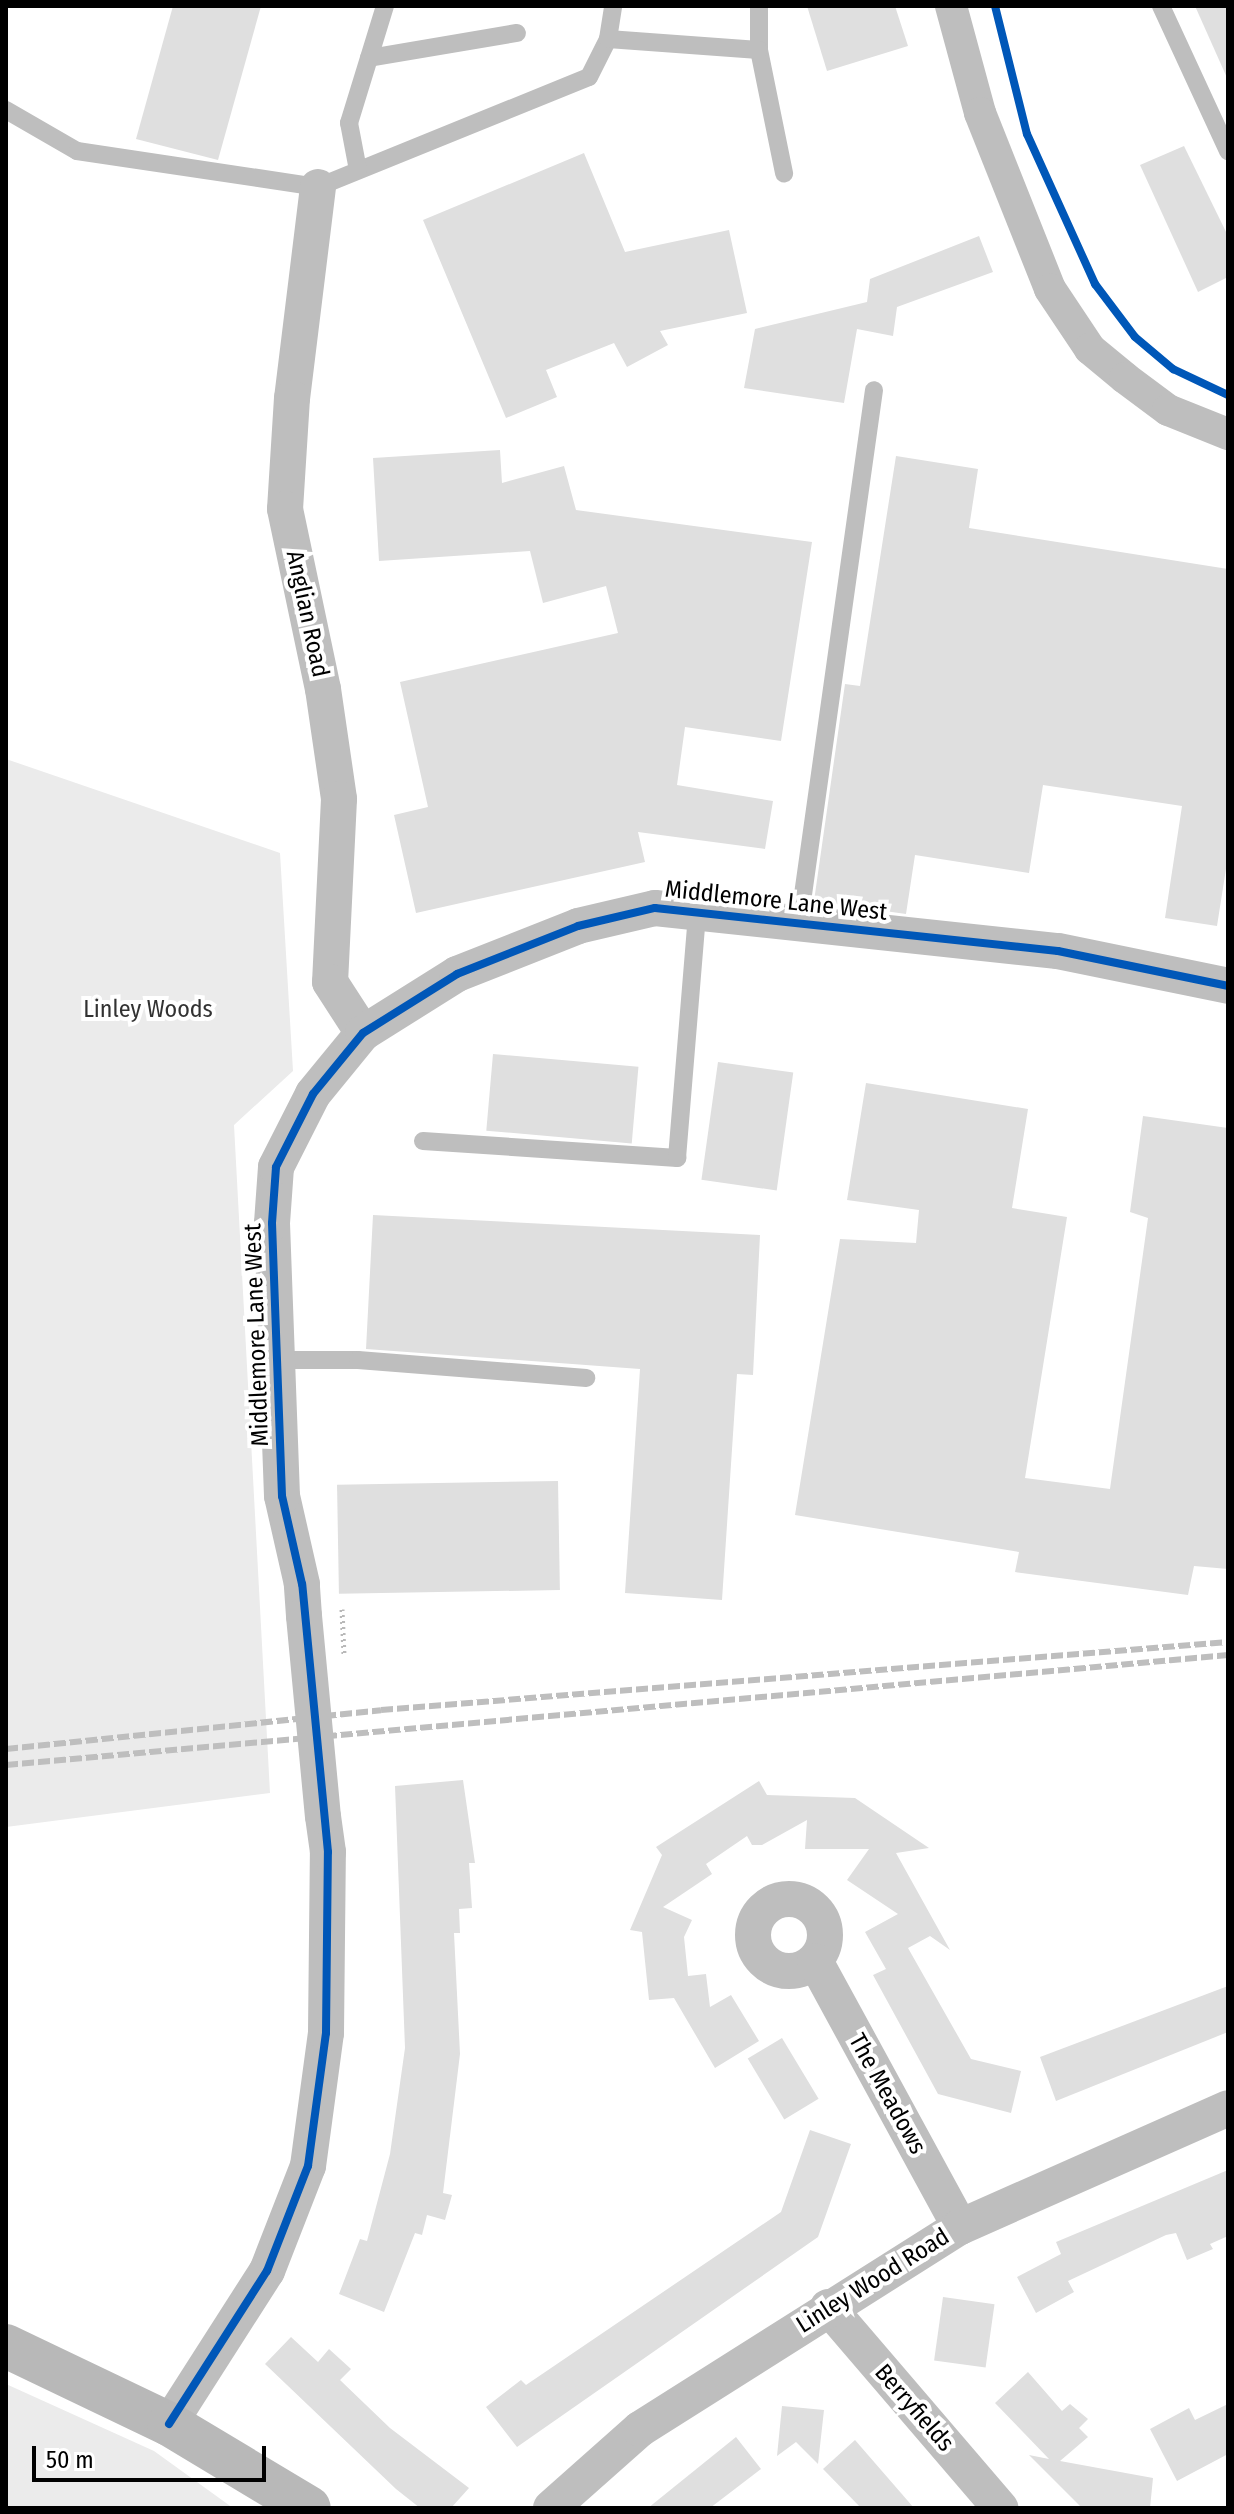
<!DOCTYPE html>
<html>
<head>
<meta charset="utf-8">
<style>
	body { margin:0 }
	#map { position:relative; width:1234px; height:2514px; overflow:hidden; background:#fff; font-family:"Fira Sans Condensed",sans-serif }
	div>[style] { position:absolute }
	.green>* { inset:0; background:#ebebeb }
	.canal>* { height:32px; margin:-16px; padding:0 16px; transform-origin:16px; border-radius:16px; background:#bebebe }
	.building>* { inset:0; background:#dfdfdf; transform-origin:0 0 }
	.service>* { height:18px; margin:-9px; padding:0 9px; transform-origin:9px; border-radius:9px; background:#bebebe }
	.minor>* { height:36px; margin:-18px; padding:0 18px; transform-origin:18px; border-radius:18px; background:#bebebe }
	.minor>.ring { margin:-18px; padding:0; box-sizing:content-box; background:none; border:36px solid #bebebe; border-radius:50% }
	.secondary>* { height:44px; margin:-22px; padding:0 22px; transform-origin:22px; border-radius:22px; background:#b8b8b8 }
	.rail>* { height:6px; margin-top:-3px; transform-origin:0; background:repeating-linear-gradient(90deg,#bebebe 0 12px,transparent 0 16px) }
	.path-bridge>* { height:5px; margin-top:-2.5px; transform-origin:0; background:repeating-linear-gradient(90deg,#b9b9b9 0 2px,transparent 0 6px) }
	.minor-bridge>* { height:36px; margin:-18px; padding:0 18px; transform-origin:18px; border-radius:18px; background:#bebebe }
	.cycleway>* { height:8px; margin:-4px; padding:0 4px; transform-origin:4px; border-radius:4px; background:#0057b8 }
	span { translate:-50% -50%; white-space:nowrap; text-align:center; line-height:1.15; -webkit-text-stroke:8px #fff; paint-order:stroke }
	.street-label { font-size:24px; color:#000 }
	.park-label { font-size:24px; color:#323232 }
	.frame { position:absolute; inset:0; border:8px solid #000; pointer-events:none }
	.scale { position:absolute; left:32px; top:2446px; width:234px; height:36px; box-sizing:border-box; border:4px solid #000; border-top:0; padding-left:10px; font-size:24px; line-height:28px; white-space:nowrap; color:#000; -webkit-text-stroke:6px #fff; paint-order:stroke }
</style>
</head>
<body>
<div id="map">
	<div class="green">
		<i style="clip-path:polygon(6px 759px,280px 853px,293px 1071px,234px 1125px,270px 1793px,6px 1827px)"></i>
		<i style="clip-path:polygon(6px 2384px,154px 2451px,233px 2508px,6px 2508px)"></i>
	</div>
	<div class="canal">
		<i style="left:951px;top:6px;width:111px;rotate:74.8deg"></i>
		<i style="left:980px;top:113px;width:189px;rotate:68.3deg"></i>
		<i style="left:1050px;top:289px;width:72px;rotate:56.3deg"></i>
		<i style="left:1090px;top:349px;width:45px;rotate:39.6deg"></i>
		<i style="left:1125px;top:378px;width:54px;rotate:36.7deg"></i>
		<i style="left:1168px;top:410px;width:65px;rotate:21.8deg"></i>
	</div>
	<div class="building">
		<i style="clip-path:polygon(173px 6px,261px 6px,218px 160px,136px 139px)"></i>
		<i style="clip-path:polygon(807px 6px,895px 6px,908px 46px,827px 71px)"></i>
		<i style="clip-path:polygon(1195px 6px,1228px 6px,1228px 80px)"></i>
		<i style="clip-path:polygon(1184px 146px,1228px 236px,1228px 277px,1198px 292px,1140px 165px)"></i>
		<i style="clip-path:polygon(584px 153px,625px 252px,729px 230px,747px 313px,660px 331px,668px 345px,627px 367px,614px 343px,546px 370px,557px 397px,506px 418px,423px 220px)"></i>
		<i style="clip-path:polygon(979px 236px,993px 272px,897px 307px,893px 336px,857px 329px,844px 403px,744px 388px,755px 329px,867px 302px,870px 279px)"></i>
		<i style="clip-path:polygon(500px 450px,502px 483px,564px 466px,576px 510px,812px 542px,781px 741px,685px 727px,677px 785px,773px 801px,765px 849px,638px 832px,645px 862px,416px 913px,394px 815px,428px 807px,400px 682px,618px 633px,606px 586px,543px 603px,530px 551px,379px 561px,373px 458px)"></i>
		<i style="clip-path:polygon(896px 456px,978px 469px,969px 528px,1228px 569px,1228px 856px,1217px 926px,1165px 918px,1182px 806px,1043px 785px,1029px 873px,915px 855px,906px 914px,814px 901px,845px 684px,860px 686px)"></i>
		<i style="left:493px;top:1054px;width:146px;height:77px;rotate:5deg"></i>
		<i style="left:718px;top:1062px;width:76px;height:119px;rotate:8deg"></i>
		<i style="clip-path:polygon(866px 1083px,1028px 1109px,1012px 1208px,1067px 1217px,1025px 1478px,1110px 1489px,1148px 1218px,1130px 1212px,1143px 1116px,1228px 1128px,1228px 1569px,1194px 1566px,1188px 1595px,1015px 1572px,1019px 1552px,795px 1515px,840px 1239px,916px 1243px,919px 1210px,847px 1200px)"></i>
		<i style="clip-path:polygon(373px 1215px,760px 1235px,753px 1375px,737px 1374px,722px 1600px,625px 1593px,640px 1369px,366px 1349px)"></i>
		<i style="left:558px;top:1481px;width:109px;height:221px;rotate:89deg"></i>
		<i style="clip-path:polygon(463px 1780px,475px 1863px,469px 1863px,472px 1908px,459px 1909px,460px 1933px,454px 1933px,460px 2054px,443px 2193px,452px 2195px,445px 2220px,427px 2215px,422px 2235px,415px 2233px,384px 2312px,339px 2294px,360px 2239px,367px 2241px,390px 2154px,405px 2048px,395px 1786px)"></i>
		<i style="clip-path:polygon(759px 1781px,767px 1795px,855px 1798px,929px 1848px,896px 1853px,950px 1950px,930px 1936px,908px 1948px,971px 2059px,1021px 2071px,1011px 2113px,938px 2094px,873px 1975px,886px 1969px,865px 1932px,898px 1914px,847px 1880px,869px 1849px,805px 1849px,807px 1820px,762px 1845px,752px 1845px,747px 1836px,706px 1864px,712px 1874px,663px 1907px,692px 1920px,684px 1937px,688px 1976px,706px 1974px,710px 2007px,731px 1995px,759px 2041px,715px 2068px,674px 1998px,649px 2000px,642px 1932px,630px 1930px,662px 1855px,656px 1847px)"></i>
		<i style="clip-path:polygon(1228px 1986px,1228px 2032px,1056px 2101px,1040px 2057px)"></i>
		<i style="left:782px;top:2038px;width:71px;height:40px;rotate:59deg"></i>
		<i style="clip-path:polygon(810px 2130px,851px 2144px,818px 2237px,517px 2447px,486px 2407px,521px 2380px,526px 2385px,781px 2212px)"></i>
		<i style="clip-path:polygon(1228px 2170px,1228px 2236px,1210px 2244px,1213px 2249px,1187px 2260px,1176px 2233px,1166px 2235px,1068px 2281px,1074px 2292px,1036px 2313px,1017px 2277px,1061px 2254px,1056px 2242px)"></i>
		<i style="left:943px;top:2297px;width:52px;height:64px;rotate:8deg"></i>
		<i style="clip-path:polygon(291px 2337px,318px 2362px,329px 2349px,351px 2369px,340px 2380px,390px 2428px,469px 2488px,451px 2508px,420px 2508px,396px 2489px,265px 2364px)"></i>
		<i style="clip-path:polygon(1028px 2372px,1062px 2411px,1070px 2404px,1088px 2419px,1079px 2428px,1088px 2437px,1060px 2461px,1153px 2478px,1150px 2508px,1082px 2508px,1029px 2455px,1049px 2459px,995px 2403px)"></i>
		<i style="clip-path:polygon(1228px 2404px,1228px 2454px,1177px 2481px,1150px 2429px,1189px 2408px,1195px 2420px)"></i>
		<i style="clip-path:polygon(782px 2406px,824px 2410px,818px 2464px,796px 2442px,777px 2456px)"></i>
		<i style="clip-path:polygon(736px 2437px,761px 2469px,710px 2508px,648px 2508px)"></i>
		<i style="clip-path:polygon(855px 2440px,914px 2508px,861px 2508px,823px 2469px)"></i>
	</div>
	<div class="service">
		<i style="left:759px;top:6px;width:44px;rotate:90deg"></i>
		<i style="left:759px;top:50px;width:126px;rotate:78.5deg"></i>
		<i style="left:1161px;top:6px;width:160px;rotate:65.2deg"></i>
		<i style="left:608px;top:39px;width:151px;rotate:4.2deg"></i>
		<i style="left:369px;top:58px;width:150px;rotate:-9.6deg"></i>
		<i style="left:6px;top:110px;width:82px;rotate:30deg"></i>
		<i style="left:77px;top:151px;width:244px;rotate:8.5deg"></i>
		<i style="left:318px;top:187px;width:292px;rotate:-22.1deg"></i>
		<i style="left:589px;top:77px;width:42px;rotate:-63.4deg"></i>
		<i style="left:608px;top:39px;width:33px;rotate:-81deg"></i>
		<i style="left:358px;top:170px;width:48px;rotate:-100.8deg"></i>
		<i style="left:349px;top:123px;width:122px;rotate:-72.9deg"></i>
		<i style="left:799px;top:923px;width:538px;rotate:-81.99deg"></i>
		<i style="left:423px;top:1141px;width:255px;rotate:3.8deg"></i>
		<i style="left:677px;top:1158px;width:246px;rotate:-85.3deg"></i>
		<i style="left:277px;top:1360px;width:81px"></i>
		<i style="left:358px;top:1360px;width:229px;rotate:4.5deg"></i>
	</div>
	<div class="minor">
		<i style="left:318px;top:187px;width:213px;rotate:97deg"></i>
		<i style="left:292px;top:398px;width:111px;rotate:93.6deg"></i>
		<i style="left:285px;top:509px;width:184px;rotate:78.1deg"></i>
		<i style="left:323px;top:689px;width:111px;rotate:81.7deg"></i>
		<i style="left:339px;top:799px;width:183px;rotate:92.8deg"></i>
		<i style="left:330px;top:982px;width:61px;rotate:57.1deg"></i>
		<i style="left:304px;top:1616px;width:32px;rotate:-94deg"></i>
		<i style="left:302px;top:1584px;width:90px;rotate:-102.8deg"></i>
		<i style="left:282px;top:1496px;width:273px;rotate:-92.1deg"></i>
		<i style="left:272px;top:1223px;width:56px;rotate:-85.9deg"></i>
		<i style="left:276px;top:1167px;width:82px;rotate:-63.1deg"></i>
		<i style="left:313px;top:1094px;width:79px;rotate:-50.7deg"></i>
		<i style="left:363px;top:1033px;width:111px;rotate:-32.1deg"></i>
		<i style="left:457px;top:974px;width:130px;rotate:-21.6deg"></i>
		<i style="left:578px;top:926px;width:79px;rotate:-13.2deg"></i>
		<i style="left:655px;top:908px;width:405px;rotate:6.1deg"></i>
		<i style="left:1058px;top:951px;width:174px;rotate:11.6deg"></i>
		<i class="ring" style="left:753px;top:1899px;width:36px;height:36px"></i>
		<i style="left:815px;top:1961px;width:303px;rotate:61.4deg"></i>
		<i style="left:828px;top:2307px;width:265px;rotate:49.4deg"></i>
		<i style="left:169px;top:2424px;width:182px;rotate:-57.4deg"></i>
		<i style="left:267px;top:2271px;width:113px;rotate:-68.7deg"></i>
		<i style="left:308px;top:2166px;width:134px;rotate:-82.3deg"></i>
		<i style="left:326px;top:2033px;width:181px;rotate:-89.4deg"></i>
		<i style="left:328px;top:1852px;width:36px;rotate:-98deg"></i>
		<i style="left:551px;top:2508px;width:119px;rotate:-41.6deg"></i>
		<i style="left:640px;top:2429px;width:378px;rotate:-32.3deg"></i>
		<i style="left:960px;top:2227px;width:293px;rotate:-23.9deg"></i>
	</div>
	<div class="secondary">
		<i style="left:6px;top:2346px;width:181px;rotate:25.6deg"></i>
		<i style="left:169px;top:2424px;width:163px;rotate:31deg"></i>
	</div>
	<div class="rail">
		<i style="left:6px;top:1749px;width:377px;rotate:-5.9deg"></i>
		<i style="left:381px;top:1710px;width:850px;rotate:-4.59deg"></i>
		<i style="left:6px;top:1765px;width:1227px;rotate:-5.14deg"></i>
	</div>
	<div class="path-bridge">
		<i style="left:342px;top:1609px;width:45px;rotate:87.5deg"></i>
	</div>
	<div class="minor-bridge">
		<i style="left:304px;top:1616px;width:201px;rotate:84.6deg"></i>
	</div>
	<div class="cycleway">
		<i style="left:995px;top:6px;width:132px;rotate:76deg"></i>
		<i style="left:1027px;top:134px;width:165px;rotate:65.6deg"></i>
		<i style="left:1095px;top:284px;width:66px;rotate:53deg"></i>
		<i style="left:1135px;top:337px;width:50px;rotate:40.1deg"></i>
		<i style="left:1173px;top:369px;width:61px;rotate:25.3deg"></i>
		<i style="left:169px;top:2424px;width:182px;rotate:-57.4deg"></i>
		<i style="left:267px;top:2271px;width:113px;rotate:-68.7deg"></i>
		<i style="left:308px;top:2166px;width:134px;rotate:-82.3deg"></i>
		<i style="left:326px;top:2033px;width:181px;rotate:-89.4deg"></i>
		<i style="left:328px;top:1852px;width:269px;rotate:-95.5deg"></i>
		<i style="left:302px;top:1584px;width:90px;rotate:-102.8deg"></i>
		<i style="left:282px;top:1496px;width:273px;rotate:-92.1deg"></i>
		<i style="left:272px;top:1223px;width:56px;rotate:-85.9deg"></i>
		<i style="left:276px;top:1167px;width:82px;rotate:-63.1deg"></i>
		<i style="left:313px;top:1094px;width:79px;rotate:-50.7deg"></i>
		<i style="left:363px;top:1033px;width:111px;rotate:-32.1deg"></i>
		<i style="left:457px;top:974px;width:130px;rotate:-21.6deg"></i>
		<i style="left:578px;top:926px;width:79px;rotate:-13.2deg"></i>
		<i style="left:655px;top:908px;width:405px;rotate:6.1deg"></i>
		<i style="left:1058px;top:951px;width:174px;rotate:11.6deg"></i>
	</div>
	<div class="street-label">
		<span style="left:307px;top:614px;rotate:78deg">Anglian Road</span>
		<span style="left:776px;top:901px;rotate:6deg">Middlemore Lane West</span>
		<span style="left:257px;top:1335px;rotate:-92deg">Middlemore Lane West</span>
		<span style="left:887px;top:2094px;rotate:61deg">The Meadows</span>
		<span style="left:873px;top:2281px;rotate:-32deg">Linley Wood Road</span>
		<span style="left:914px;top:2408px;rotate:49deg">Berryfields</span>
	</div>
	<div class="park-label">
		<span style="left:148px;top:1010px">Linley Woods</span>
	</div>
	<div class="frame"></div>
	<div class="scale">50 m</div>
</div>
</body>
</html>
